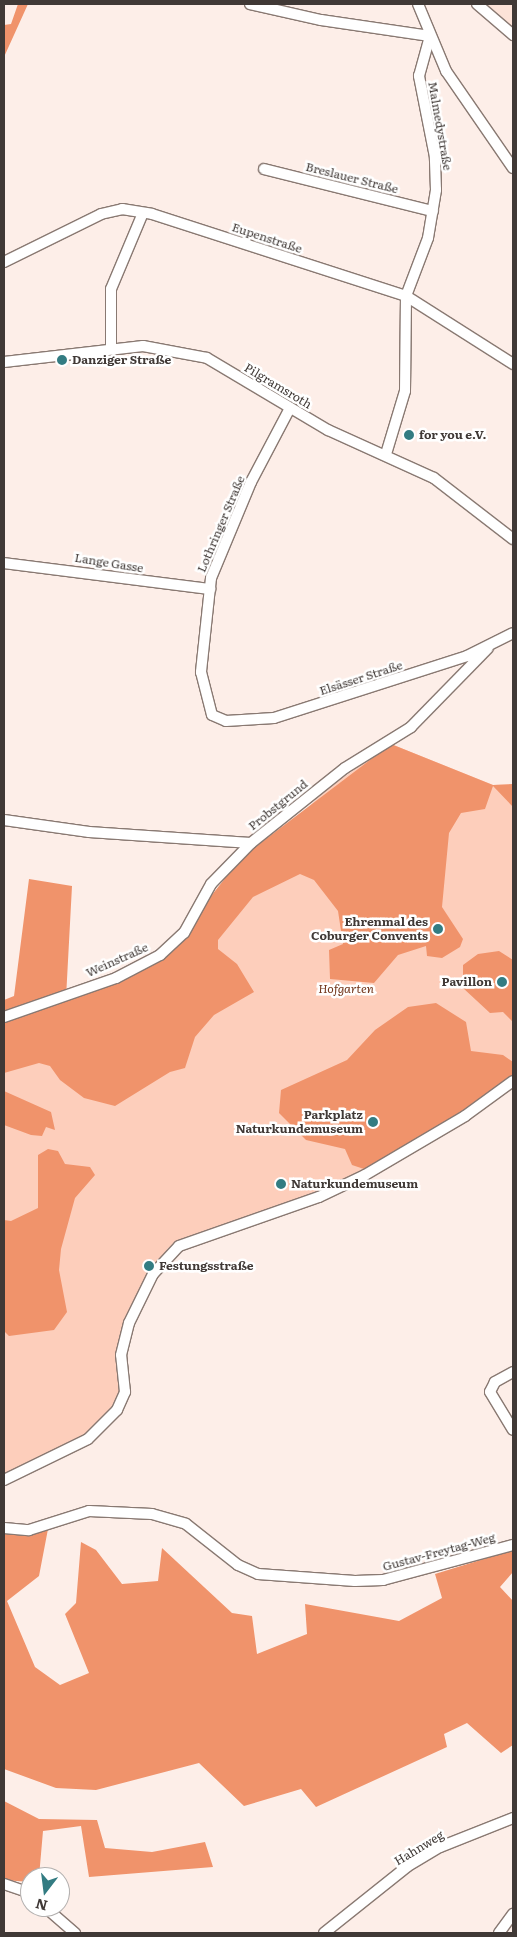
<!DOCTYPE html>
<html>
<head>
<meta charset="utf-8">
<style>
	body { margin:0 }
	#map { position:relative; width:517px; height:1937px; overflow:hidden; background:#fdeee8; font-family:Literata,serif }
	div>[style] { position:absolute }
	.built>* { inset:0; background:#fde3d8 }
	.green>* { inset:0; background:#fdcebb }
	.forest>* { inset:0; background:#f0936b }
	.roads { filter:drop-shadow(1px 0 #897972) drop-shadow(-1px 0 #897972) drop-shadow(0 1px #897972) drop-shadow(0 -1px #897972) }
	.minor>* { height:10px; margin:-5px; padding:0 5px; transform-origin:5px; border-radius:5px; background:#fff }
	.dots>* { width:14px; height:14px; translate:-50% -50%; box-sizing:border-box; border:2px solid #fff; border-radius:50% }
	span { translate:-50% -50%; white-space:nowrap; text-align:center; line-height:1.15; -webkit-text-stroke:5px #fff; paint-order:stroke }
	.street-label { font-size:12px; color:#403936 }
	.poi-label { font-size:12px; color:#403936; font-weight:700 }
	.left { translate:0 -50%; text-align:left }
	.right { translate:-100% -50%; text-align:right }
	.park-label { font-size:12px; color:#72361b; font-style:italic }
	.frame { position:absolute; inset:0; border:5px solid #403936; pointer-events:none }
	.north { position:absolute; left:20px; top:1867px; width:50px; height:50px; box-sizing:border-box; background:#fff; border:1px solid #b3b0af; border-radius:50%; rotate:195deg; font-size:14px; font-weight:700; line-height:20px; text-align:center; color:#403936 }
	.north::after { content:''; display:block; margin:auto; width:18px; height:22px; background:#337c82; clip-path:polygon(50% 0,100% 100%,50% 72%,0 100%) }
</style>
</head>
<body>
<div id="map">
	<div class="built">
		<i style="clip-path:polygon(483px 4px,513px 4px,513px 31px)"></i>
	</div>
	<div class="green">
		<i style="clip-path:polygon(391px 744px,493px 785px,513px 784px,513px 1075px,463px 1113px,335px 1186px,168px 1248px,149px 1276px,119px 1338px,120px 1399px,89px 1435px,4px 1476px,4px 1021px,141px 969px,327px 789px)"></i>
	</div>
	<div class="forest">
		<i style="clip-path:polygon(18px 4px,28px 4px,4px 57px,4px 25px,11px 24px)"></i>
		<i style="clip-path:polygon(391px 744px,493px 785px,513px 784px,513px 807px,493px 786px,485px 809px,461px 813px,449px 833px,442px 907px,463px 939px,460px 947px,442px 958px,427px 956px,426px 946px,398px 955px,374px 983px,330px 979px,329px 950px,343px 944px,338px 911px,314px 880px,300px 874px,253px 897px,218px 940px,218px 949px,237px 964px,254px 992px,214px 1015px,195px 1037px,185px 1068px,170px 1072px,115px 1106px,84px 1098px,60px 1080px,50px 1066px,39px 1063px,4px 1073px,4px 1000px,14px 996px,29px 879px,72px 886px,66px 998px,163px 957px,241px 858px)"></i>
		<i style="clip-path:polygon(499px 951px,513px 960px,513px 1022px,503px 1012px,490px 1013px,463px 988px,463px 965px,478px 954px)"></i>
		<i style="clip-path:polygon(436px 1003px,466px 1022px,471px 1051px,503px 1055px,513px 1062px,513px 1075px,463px 1113px,367px 1170px,352px 1165px,345px 1149px,306px 1140px,279px 1113px,281px 1090px,347px 1060px,375px 1030px,408px 1007px)"></i>
		<i style="clip-path:polygon(4px 1091px,51px 1112px,55px 1130px,46px 1127px,42px 1136px,31px 1135px,4px 1125px)"></i>
		<i style="clip-path:polygon(48px 1149px,58px 1151px,65px 1164px,90px 1167px,95px 1175px,75px 1198px,61px 1249px,59px 1270px,67px 1312px,54px 1330px,9px 1336px,4px 1331px,4px 1220px,11px 1221px,38px 1208px,38px 1155px)"></i>
		<i style="clip-path:polygon(48px 1529px,39px 1576px,7px 1601px,35px 1667px,60px 1685px,89px 1673px,65px 1614px,76px 1603px,81px 1542px,96px 1550px,122px 1584px,158px 1581px,162px 1548px,232px 1613px,252px 1616px,257px 1654px,307px 1634px,305px 1604px,399px 1621px,442px 1598px,435px 1574px,513px 1550px,513px 1572px,500px 1587px,513px 1601px,513px 1745px,501px 1753px,467px 1723px,444px 1734px,447px 1747px,316px 1807px,301px 1789px,244px 1806px,199px 1763px,96px 1790px,56px 1788px,4px 1769px,4px 1531px,20px 1535px)"></i>
		<i style="clip-path:polygon(4px 1801px,39px 1819px,97px 1820px,105px 1848px,152px 1852px,205px 1842px,213px 1867px,89px 1877px,81px 1826px,43px 1831px,39px 1877px,30px 1877px,30px 1882px,4px 1880px)"></i>
	</div>
	<div class="roads">
		<div class="minor">
			<i style="left:250px;top:4px;width:73px;rotate:12.7deg"></i>
			<i style="left:321px;top:20px;width:110px;rotate:8.4deg"></i>
			<i style="left:418px;top:4px;width:73px;rotate:67.3deg"></i>
			<i style="left:446px;top:71px;width:118px;rotate:55.4deg"></i>
			<i style="left:477px;top:4px;width:48px;rotate:40.7deg"></i>
			<i style="left:264px;top:169px;width:174px;rotate:14deg"></i>
			<i style="left:4px;top:262px;width:108px;rotate:-26.3deg"></i>
			<i style="left:101px;top:214px;width:22px;rotate:-13deg"></i>
			<i style="left:122px;top:209px;width:30px;rotate:9deg"></i>
			<i style="left:152px;top:214px;width:267px;rotate:17.9deg"></i>
			<i style="left:406px;top:296px;width:127px;rotate:32.4deg"></i>
			<i style="left:111px;top:348px;width:59px;rotate:-90deg"></i>
			<i style="left:111px;top:289px;width:82px;rotate:-67.2deg"></i>
			<i style="left:4px;top:362px;width:140px;rotate:-6.6deg"></i>
			<i style="left:143px;top:346px;width:65px;rotate:10.6deg"></i>
			<i style="left:207px;top:358px;width:141px;rotate:30.8deg"></i>
			<i style="left:328px;top:430px;width:116px;rotate:24.4deg"></i>
			<i style="left:434px;top:478px;width:100px;rotate:37.7deg"></i>
			<i style="left:290px;top:408px;width:84px;rotate:117.8deg"></i>
			<i style="left:251px;top:482px;width:104px;rotate:112.6deg"></i>
			<i style="left:211px;top:578px;width:95px;rotate:96.1deg"></i>
			<i style="left:201px;top:672px;width:44px;rotate:75.7deg"></i>
			<i style="left:212px;top:715px;width:15px;rotate:23deg"></i>
			<i style="left:226px;top:721px;width:48px;rotate:-3.6deg"></i>
			<i style="left:274px;top:718px;width:203px;rotate:-17.8deg"></i>
			<i style="left:467px;top:656px;width:51px;rotate:-26.6deg"></i>
			<i style="left:386px;top:454px;width:66px;rotate:-73.2deg"></i>
			<i style="left:405px;top:391px;width:95px;rotate:-89.4deg"></i>
			<i style="left:406px;top:296px;width:62px;rotate:-69.2deg"></i>
			<i style="left:428px;top:238px;width:49px;rotate:-80.5deg"></i>
			<i style="left:436px;top:190px;width:33px;rotate:-92deg"></i>
			<i style="left:435px;top:157px;width:83px;rotate:-101.2deg"></i>
			<i style="left:419px;top:76px;width:41px;rotate:-74.6deg"></i>
			<i style="left:4px;top:563px;width:208px;rotate:7.2deg"></i>
			<i style="left:4px;top:820px;width:86px;rotate:8deg"></i>
			<i style="left:89px;top:832px;width:162px;rotate:3.9deg"></i>
			<i style="left:4px;top:1017px;width:119px;rotate:-19.2deg"></i>
			<i style="left:116px;top:978px;width:50px;rotate:-27.6deg"></i>
			<i style="left:160px;top:955px;width:33px;rotate:-43deg"></i>
			<i style="left:184px;top:933px;width:56px;rotate:-61.1deg"></i>
			<i style="left:211px;top:884px;width:57px;rotate:-45.7deg"></i>
			<i style="left:251px;top:843px;width:120px;rotate:-38.6deg"></i>
			<i style="left:345px;top:768px;width:78px;rotate:-31.8deg"></i>
			<i style="left:411px;top:727px;width:110px;rotate:-45.7deg"></i>
			<i style="left:513px;top:1372px;width:21px;rotate:151deg"></i>
			<i style="left:495px;top:1382px;width:11px;rotate:117deg"></i>
			<i style="left:490px;top:1392px;width:44px;rotate:58.8deg"></i>
			<i style="left:4px;top:1480px;width:93px;rotate:-26deg"></i>
			<i style="left:88px;top:1439px;width:41px;rotate:-45deg"></i>
			<i style="left:117px;top:1410px;width:20px;rotate:-66deg"></i>
			<i style="left:125px;top:1392px;width:37px;rotate:-96deg"></i>
			<i style="left:121px;top:1355px;width:33px;rotate:-76deg"></i>
			<i style="left:129px;top:1323px;width:55px;rotate:-63.9deg"></i>
			<i style="left:153px;top:1274px;width:38px;rotate:-47deg"></i>
			<i style="left:179px;top:1246px;width:148px;rotate:-19.3deg"></i>
			<i style="left:319px;top:1197px;width:51px;rotate:-25.6deg"></i>
			<i style="left:365px;top:1175px;width:116px;rotate:-30.5deg"></i>
			<i style="left:465px;top:1116px;width:59px;rotate:-36.1deg"></i>
			<i style="left:4px;top:1528px;width:25px;rotate:5deg"></i>
			<i style="left:29px;top:1530px;width:63px;rotate:-17.6deg"></i>
			<i style="left:89px;top:1511px;width:63px;rotate:2.7deg"></i>
			<i style="left:152px;top:1514px;width:35px;rotate:16deg"></i>
			<i style="left:186px;top:1524px;width:66px;rotate:38.3deg"></i>
			<i style="left:238px;top:1565px;width:22px;rotate:24deg"></i>
			<i style="left:258px;top:1574px;width:97px;rotate:4.1deg"></i>
			<i style="left:355px;top:1581px;width:28px;rotate:-2deg"></i>
			<i style="left:383px;top:1580px;width:135px;rotate:-15.1deg"></i>
			<i style="left:4px;top:1884px;width:28px;rotate:19deg"></i>
			<i style="left:45px;top:1907px;width:40px;rotate:41deg"></i>
			<i style="left:324px;top:1933px;width:107px;rotate:-38.6deg"></i>
			<i style="left:408px;top:1866px;width:37px;rotate:-31deg"></i>
			<i style="left:440px;top:1847px;width:79px;rotate:-21.7deg"></i>
			<i style="left:499px;top:1933px;width:24px;rotate:-54deg"></i>
		</div>
	</div>
	<div class="dots">
		<i style="left:62px;top:360px;background:#337c82"></i>
		<i style="left:409px;top:435px;background:#337c82"></i>
		<i style="left:438px;top:929px;background:#337c82"></i>
		<i style="left:502px;top:982px;background:#337c82"></i>
		<i style="left:373px;top:1122px;background:#337c82"></i>
		<i style="left:281px;top:1184px;background:#337c82"></i>
		<i style="left:149px;top:1266px;background:#337c82"></i>
	</div>
	<div class="street-label">
		<span style="left:440px;top:126px;rotate:80deg">Malmedystraße</span>
		<span style="left:352px;top:178px;rotate:14deg">Breslauer Straße</span>
		<span style="left:267px;top:238px;rotate:18deg">Eupenstraße</span>
		<span style="left:278px;top:386px;rotate:31deg">Pilgramsroth</span>
		<span style="left:221px;top:524px;rotate:-67deg">Lothringer Straße</span>
		<span style="left:109px;top:563px;rotate:9deg">Lange Gasse</span>
		<span style="left:361px;top:678px;rotate:-18deg">Elsässer Straße</span>
		<span style="left:278px;top:805px;rotate:-39deg">Probstgrund</span>
		<span style="left:117px;top:960px;rotate:-24deg">Weinstraße</span>
		<span style="left:439px;top:1552px;rotate:-15deg">Gustav-Freytag-Weg</span>
		<span style="left:419px;top:1848px;rotate:-31deg">Hahnweg</span>
	</div>
	<div class="poi-label">
		<span class="left" style="left:72px;top:360px">Danziger Straße</span>
		<span class="left" style="left:419px;top:435px">for you e.V.</span>
		<span class="right" style="left:428px;top:929px">Ehrenmal des<br>Coburger Convents</span>
		<span class="right" style="left:492px;top:982px">Pavillon</span>
		<span class="right" style="left:363px;top:1122px">Parkplatz<br>Naturkundemuseum</span>
		<span class="left" style="left:291px;top:1184px">Naturkundemuseum</span>
		<span class="left" style="left:159px;top:1266px">Festungsstraße</span>
	</div>
	<div class="park-label">
		<span style="left:346px;top:989px">Hofgarten</span>
	</div>
	<div class="frame"></div>
	<div class="north">N</div>
</div>
</body>
</html>
